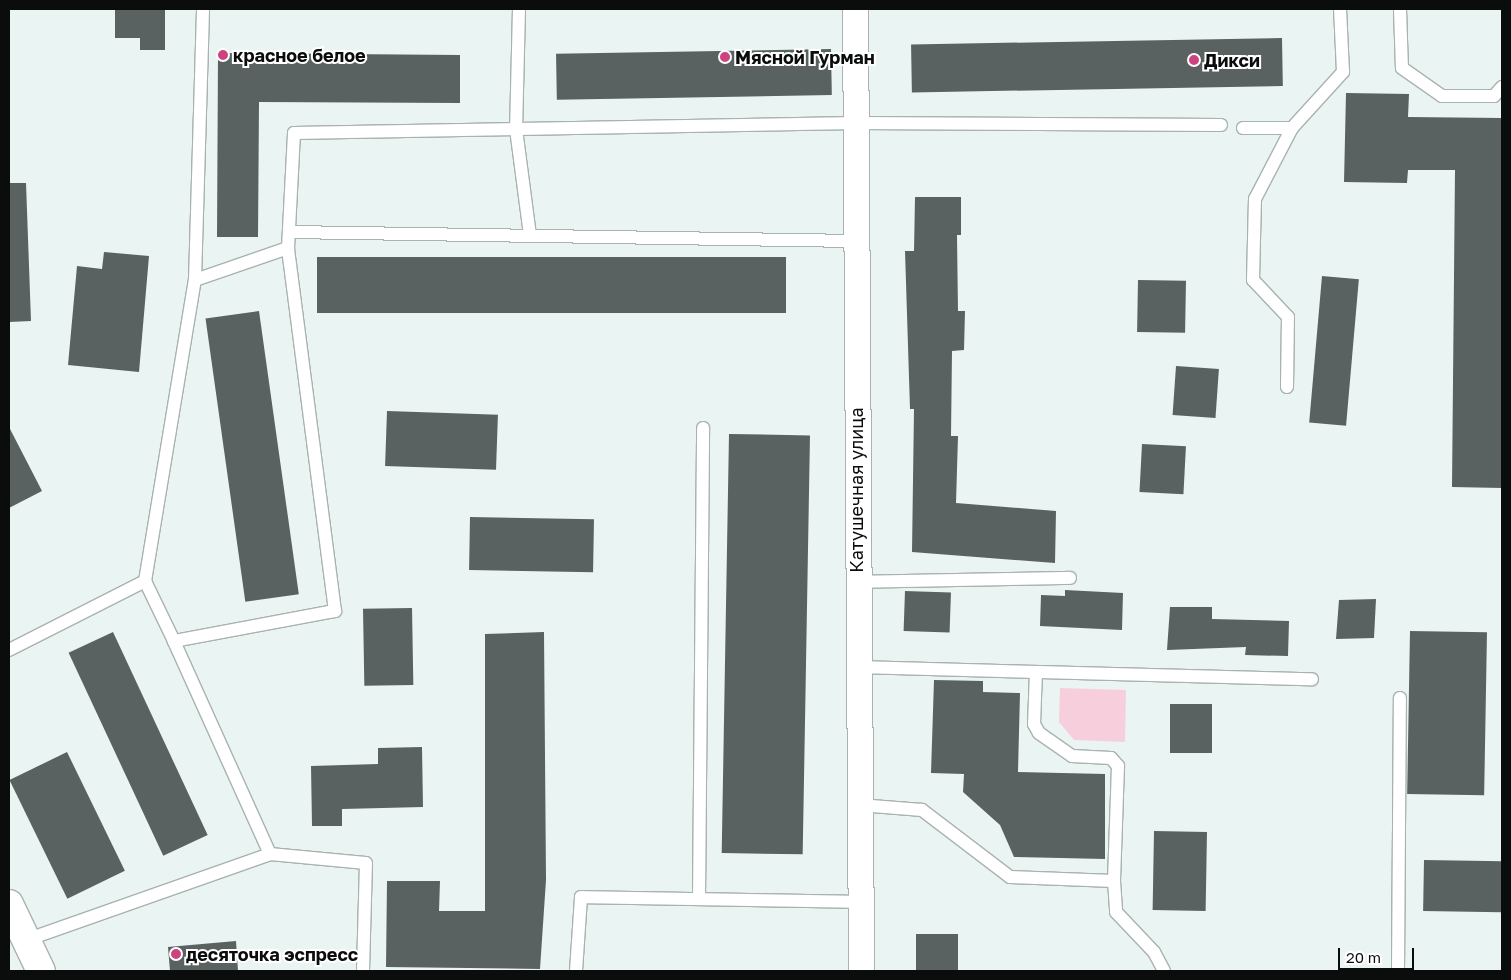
<!DOCTYPE html>
<html>
<head>
<meta charset="utf-8">
<style>
	body { margin:0 }
	#map { position:relative; width:1511px; height:980px; overflow:hidden; background:#eaf4f2; font-family:"Golos Text",sans-serif }
	div>[style] { position:absolute }
	.green>* { inset:0; background:#f7cfdc }
	.building>* { inset:0; background:#596260; transform-origin:0 0 }
	.roads { filter:drop-shadow(1px 0 #a9b2b0) drop-shadow(-1px 0 #a9b2b0) drop-shadow(0 1px #a9b2b0) drop-shadow(0 -1px #a9b2b0) }
	.service>* { height:12px; margin:-6px; padding:0 6px; transform-origin:6px; border-radius:6px; background:#fff }
	.minor>* { height:25px; margin:-12.5px; padding:0 12.5px; transform-origin:12.5px; border-radius:12.5px; background:#fff }
	.secondary>* { height:28px; margin:-14px; padding:0 14px; transform-origin:14px; border-radius:14px; background:#fff }
	.dots>* { width:14px; height:14px; translate:-50% -50%; box-sizing:border-box; border:2px solid #fff; border-radius:50% }
	span { translate:-50% -50%; white-space:nowrap; text-align:center; line-height:1.15; -webkit-text-stroke:4px #fff; paint-order:stroke }
	.poi-label { font-size:18px; color:#0a0d0c; font-weight:700 }
	.left { translate:0 -50%; text-align:left }
	.street-label { font-size:18px; color:#0a0d0c }
	.frame { position:absolute; inset:0; border:10px solid #0a0d0c; pointer-events:none }
	.scale { position:absolute; left:1338px; top:948px; width:76px; height:22px; box-sizing:border-box; border:2px solid #0a0d0c; border-top:0; padding-left:6px; font-size:15px; line-height:18px; white-space:nowrap; color:#0a0d0c; -webkit-text-stroke:4px #fff; paint-order:stroke }
</style>
</head>
<body>
<div id="map">
	<div class="green">
		<i style="clip-path:polygon(1060px 688px,1126px 690px,1125px 742px,1074px 740px,1059px 722px)"></i>
	</div>
	<div class="building">
		<i style="clip-path:polygon(115px 9px,165px 9px,165px 50px,140px 50px,140px 38px,115px 38px)"></i>
		<i style="left:1282px;top:38px;width:48px;height:371px;rotate:89deg"></i>
		<i style="left:831px;top:49px;width:46px;height:275px;rotate:89deg"></i>
		<i style="clip-path:polygon(218px 53px,460px 55px,460px 103px,259px 102px,258px 237px,217px 237px)"></i>
		<i style="clip-path:polygon(1346px 93px,1409px 94px,1408px 117px,1502px 118px,1502px 488px,1452px 487px,1455px 170px,1408px 170px,1407px 183px,1344px 182px)"></i>
		<i style="clip-path:polygon(9px 183px,26px 183px,31px 321px,9px 322px)"></i>
		<i style="clip-path:polygon(915px 197px,961px 197px,961px 235px,957px 235px,958px 311px,965px 311px,964px 350px,952px 351px,951px 436px,958px 436px,956px 503px,1056px 511px,1055px 563px,912px 552px,914px 409px,910px 409px,905px 251px,914px 251px)"></i>
		<i style="clip-path:polygon(104px 252px,149px 256px,139px 372px,68px 365px,77px 266px,102px 269px)"></i>
		<i style="left:317px;top:257px;width:469px;height:56px"></i>
		<i style="left:1322px;top:276px;width:37px;height:147px;rotate:5deg"></i>
		<i style="left:1138px;top:280px;width:48px;height:52px;rotate:1deg"></i>
		<i style="left:259px;top:311px;width:286px;height:54px;rotate:82deg"></i>
		<i style="left:1176px;top:366px;width:43px;height:49px;rotate:4deg"></i>
		<i style="left:387px;top:411px;width:111px;height:55px;rotate:2deg"></i>
		<i style="clip-path:polygon(9px 427px,42px 491px,9px 508px)"></i>
		<i style="left:729px;top:434px;width:81px;height:419px;rotate:1deg"></i>
		<i style="left:1142px;top:444px;width:44px;height:48px;rotate:3deg"></i>
		<i style="left:470px;top:517px;width:124px;height:53px;rotate:1deg"></i>
		<i style="clip-path:polygon(1065px 590px,1123px 593px,1122px 630px,1040px 626px,1041px 595px,1065px 596px)"></i>
		<i style="left:905px;top:591px;width:46px;height:40px;rotate:2deg"></i>
		<i style="clip-path:polygon(1376px 599px,1374px 638px,1336px 639px,1339px 600px)"></i>
		<i style="clip-path:polygon(1170px 607px,1212px 607px,1212px 619px,1289px 621px,1288px 656px,1245px 655px,1246px 647px,1167px 650px)"></i>
		<i style="left:412px;top:608px;width:77px;height:49px;rotate:89deg"></i>
		<i style="left:1410px;top:631px;width:77px;height:163px;rotate:1deg"></i>
		<i style="left:113px;top:632px;width:224px;height:49px;rotate:65deg"></i>
		<i style="clip-path:polygon(544px 632px,546px 880px,540px 969px,386px 967px,387px 881px,440px 881px,439px 911px,485px 911px,485px 634px)"></i>
		<i style="clip-path:polygon(934px 680px,983px 681px,983px 692px,1020px 693px,1018px 772px,1105px 774px,1105px 859px,1014px 857px,1000px 825px,963px 792px,964px 774px,931px 773px)"></i>
		<i style="left:1170px;top:704px;width:42px;height:49px"></i>
		<i style="clip-path:polygon(422px 747px,423px 807px,342px 809px,342px 826px,312px 826px,311px 766px,378px 764px,378px 748px)"></i>
		<i style="left:67px;top:752px;width:132px;height:64px;rotate:64deg"></i>
		<i style="left:1154px;top:831px;width:53px;height:79px;rotate:1deg"></i>
		<i style="left:1424px;top:860px;width:78px;height:51px;rotate:1deg"></i>
		<i style="left:916px;top:934px;width:42px;height:37px"></i>
		<i style="clip-path:polygon(236px 941px,238px 971px,170px 971px,168px 947px)"></i>
	</div>
	<div class="roads">
		<div class="service">
			<i style="left:519px;top:9px;width:120px;rotate:91.4deg"></i>
			<i style="left:516px;top:129px;width:108px;rotate:82.5deg"></i>
			<i style="left:1400px;top:9px;width:59px;rotate:88.1deg"></i>
			<i style="left:1402px;top:68px;width:49px;rotate:35deg"></i>
			<i style="left:1442px;top:96px;width:52px"></i>
			<i style="left:1494px;top:96px;width:12px;rotate:-48deg"></i>
			<i style="left:1243px;top:128px;width:49px"></i>
			<i style="left:1292px;top:128px;width:76px;rotate:-47.7deg"></i>
			<i style="left:1343px;top:72px;width:63px;rotate:-92.7deg"></i>
			<i style="left:289px;top:232px;width:568px;rotate:0.91deg"></i>
			<i style="left:288px;top:248px;width:115px;rotate:-87deg"></i>
			<i style="left:294px;top:133px;width:563px;rotate:-1.02deg"></i>
			<i style="left:857px;top:123px;width:364px;rotate:0.3deg"></i>
			<i style="left:1287px;top:387px;width:70px;rotate:-89.2deg"></i>
			<i style="left:1288px;top:317px;width:51px;rotate:-133.4deg"></i>
			<i style="left:1253px;top:280px;width:81px;rotate:-88.6deg"></i>
			<i style="left:1255px;top:199px;width:80px;rotate:-62.5deg"></i>
			<i style="left:145px;top:581px;width:305px;rotate:-80.6deg"></i>
			<i style="left:856px;top:582px;width:214px;rotate:-1.1deg"></i>
			<i style="left:9px;top:650px;width:153px;rotate:-26.9deg"></i>
			<i style="left:145px;top:581px;width:67px;rotate:64.2deg"></i>
			<i style="left:858px;top:667px;width:178px;rotate:1.6deg"></i>
			<i style="left:1036px;top:672px;width:52px;rotate:92.2deg"></i>
			<i style="left:1034px;top:724px;width:10px;rotate:61deg"></i>
			<i style="left:1039px;top:733px;width:40px;rotate:34.9deg"></i>
			<i style="left:1072px;top:756px;width:39px;rotate:3deg"></i>
			<i style="left:1111px;top:758px;width:11px;rotate:49deg"></i>
			<i style="left:1118px;top:766px;width:115px;rotate:92deg"></i>
			<i style="left:1114px;top:881px;width:104px;rotate:-177.8deg"></i>
			<i style="left:1010px;top:877px;width:111px;rotate:-142.7deg"></i>
			<i style="left:922px;top:810px;width:63px;rotate:-175.5deg"></i>
			<i style="left:1036px;top:672px;width:276px;rotate:1.5deg"></i>
			<i style="left:270px;top:854px;width:96px;rotate:5.4deg"></i>
			<i style="left:366px;top:863px;width:108px;rotate:91.6deg"></i>
			<i style="left:1114px;top:881px;width:31px;rotate:86deg"></i>
			<i style="left:1116px;top:912px;width:55px;rotate:46.5deg"></i>
			<i style="left:1154px;top:952px;width:21px;rotate:62deg"></i>
			<i style="left:699px;top:899px;width:471px;rotate:-89.5deg"></i>
			<i style="left:26px;top:940px;width:259px;rotate:-19.4deg"></i>
			<i style="left:270px;top:854px;width:234px;rotate:-114.3deg"></i>
			<i style="left:174px;top:641px;width:164px;rotate:-10.6deg"></i>
			<i style="left:335px;top:611px;width:366px;rotate:-97.4deg"></i>
			<i style="left:288px;top:248px;width:98px;rotate:161deg"></i>
			<i style="left:195px;top:280px;width:271px;rotate:-88.3deg"></i>
			<i style="left:576px;top:971px;width:74px;rotate:-86.1deg"></i>
			<i style="left:581px;top:897px;width:279px;rotate:1deg"></i>
			<i style="left:1398px;top:971px;width:273px;rotate:-89.6deg"></i>
		</div>
		<div class="minor">
			<i style="left:855px;top:9px;width:962px;rotate:89.64deg"></i>
		</div>
		<div class="secondary">
			<i style="left:9px;top:904px;width:74px;rotate:64.5deg"></i>
		</div>
	</div>
	<div class="dots">
		<i style="left:223px;top:55px;background:#cc437f"></i>
		<i style="left:725px;top:57px;background:#cc437f"></i>
		<i style="left:1194px;top:60px;background:#cc437f"></i>
		<i style="left:176px;top:954px;background:#cc437f"></i>
	</div>
	<div class="poi-label">
		<span class="left" style="left:233px;top:55px">красное белое</span>
		<span class="left" style="left:735px;top:57px">Мясной Гурман</span>
		<span class="left" style="left:1204px;top:60px">Дикси</span>
		<span class="left" style="left:186px;top:954px">десяточка эспресс</span>
	</div>
	<div class="street-label">
		<span style="left:856px;top:490px;rotate:-90deg">Катушечная улица</span>
	</div>
	<div class="frame"></div>
	<div class="scale">20 m</div>
</div>
</body>
</html>
